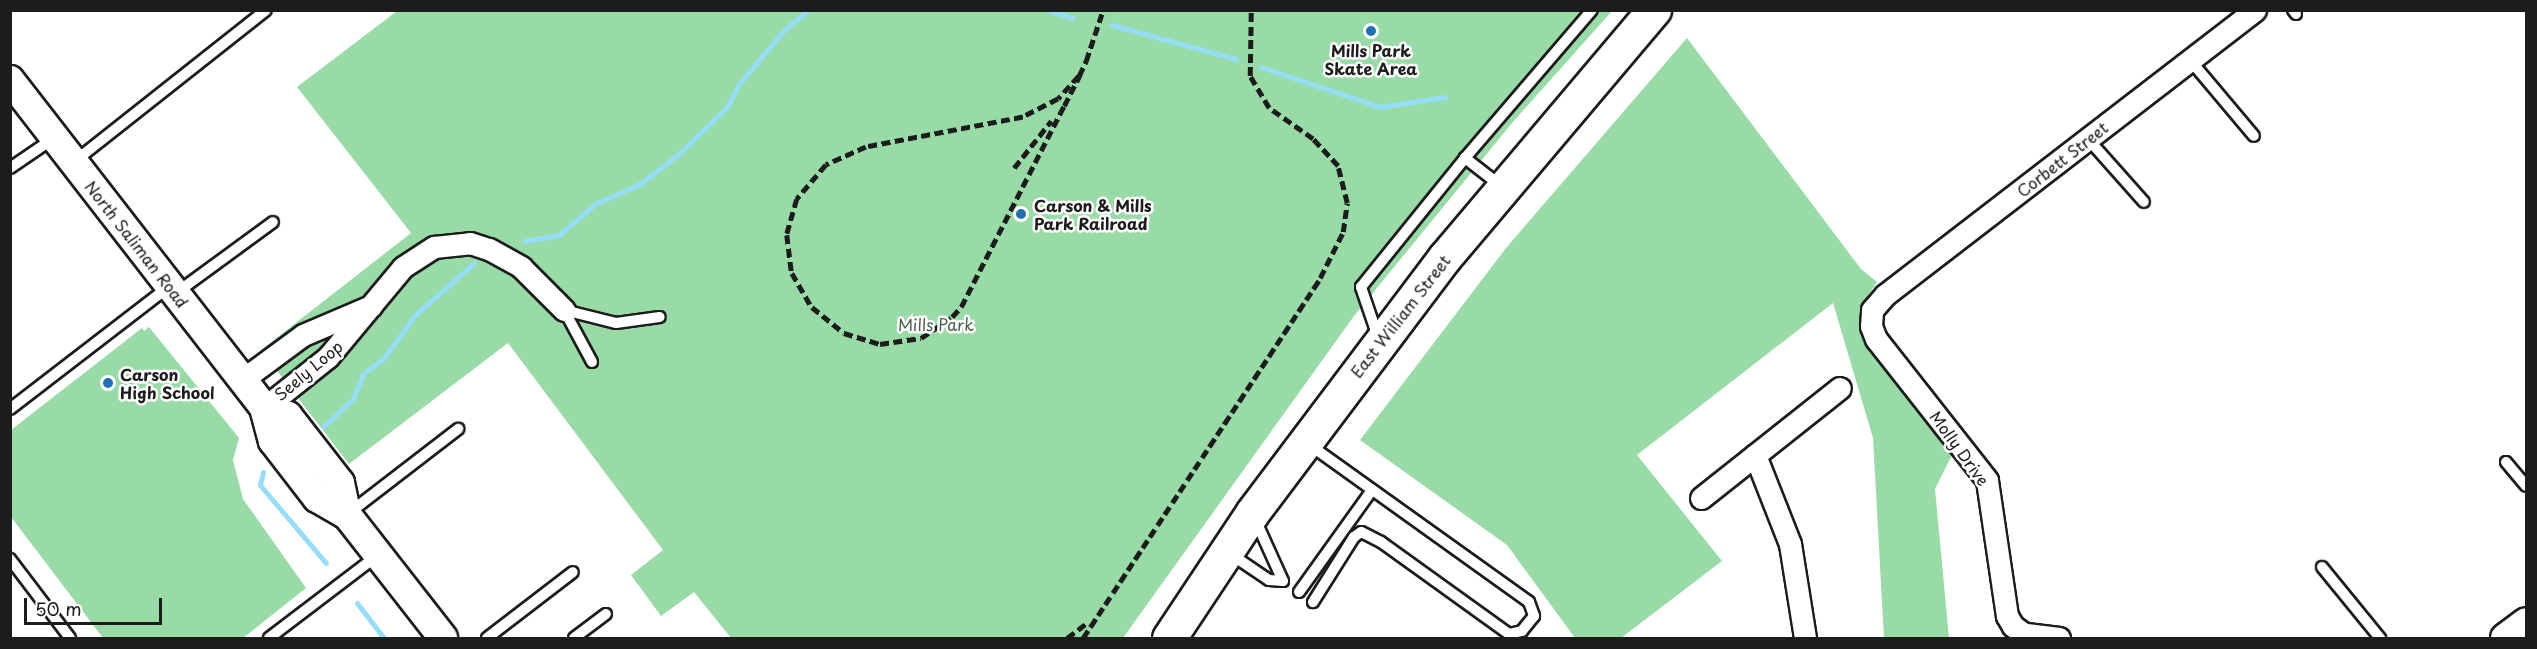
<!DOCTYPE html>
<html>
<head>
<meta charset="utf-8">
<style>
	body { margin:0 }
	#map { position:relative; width:2537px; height:649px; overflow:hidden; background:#fff; font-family:"Playpen Sans",sans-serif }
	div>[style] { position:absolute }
	.green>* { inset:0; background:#98dba6 }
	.stream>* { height:5px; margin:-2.5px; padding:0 2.5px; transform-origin:2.5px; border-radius:2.5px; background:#96ddf7 }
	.roads { filter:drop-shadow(2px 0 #1c1c1c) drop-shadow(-2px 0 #1c1c1c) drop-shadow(0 2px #1c1c1c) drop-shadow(0 -2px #1c1c1c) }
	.lane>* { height:10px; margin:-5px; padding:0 5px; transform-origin:5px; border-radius:5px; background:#fff }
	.street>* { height:21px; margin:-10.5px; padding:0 10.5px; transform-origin:10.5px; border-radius:10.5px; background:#fff }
	.secondary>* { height:28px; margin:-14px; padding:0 14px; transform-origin:14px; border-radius:14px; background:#fff }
	.primary>* { height:33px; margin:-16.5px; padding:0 16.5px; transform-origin:16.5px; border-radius:16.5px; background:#fff }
	.rail>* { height:4.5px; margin-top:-2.25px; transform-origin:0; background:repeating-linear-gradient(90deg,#1c1c1c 0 9px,transparent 0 13.5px) }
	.dots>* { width:16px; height:16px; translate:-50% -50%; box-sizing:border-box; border:3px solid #fff; border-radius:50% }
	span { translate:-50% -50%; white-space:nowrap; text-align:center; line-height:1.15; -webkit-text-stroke:5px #fff; paint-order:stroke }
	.poi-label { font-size:16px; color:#1c1c1c; font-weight:700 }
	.left { translate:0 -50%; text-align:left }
	.street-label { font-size:16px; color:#1c1c1c }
	.park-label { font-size:16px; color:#475f4c }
	.frame { position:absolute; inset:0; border:12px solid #1c1c1c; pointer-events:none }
	.scale { position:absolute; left:24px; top:598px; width:138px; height:27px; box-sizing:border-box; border:3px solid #1c1c1c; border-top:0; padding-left:8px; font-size:18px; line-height:21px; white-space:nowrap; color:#1c1c1c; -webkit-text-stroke:4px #fff; paint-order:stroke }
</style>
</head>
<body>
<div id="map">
	<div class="green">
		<i style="clip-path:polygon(397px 11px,1612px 11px,1512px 123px,1354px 316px,1123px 638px,731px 638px,694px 592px,661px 616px,631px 575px,663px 550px,508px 343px,349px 464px,261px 350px,411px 233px,297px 87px)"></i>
		<i style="clip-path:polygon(1687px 38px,1861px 269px,1877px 282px,1865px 301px,1863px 321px,1953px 453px,1935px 489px,1949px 638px,1884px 638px,1873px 438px,1833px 303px,1637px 455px,1722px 561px,1621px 638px,1575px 638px,1507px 545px,1360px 440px,1506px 248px)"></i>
		<i style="clip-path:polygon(149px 327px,239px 438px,233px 460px,243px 499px,306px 588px,243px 638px,103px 638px,11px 517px,11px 430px,142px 328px,144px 331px)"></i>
	</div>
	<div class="stream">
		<i style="left:1048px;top:10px;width:26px;rotate:18deg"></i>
		<i style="left:1112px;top:25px;width:129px;rotate:15.3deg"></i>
		<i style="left:1261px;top:67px;width:126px;rotate:18.6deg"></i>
		<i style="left:1380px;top:107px;width:66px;rotate:-8.7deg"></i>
		<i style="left:525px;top:241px;width:35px;rotate:-10deg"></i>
		<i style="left:559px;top:235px;width:48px;rotate:-40.7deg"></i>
		<i style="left:595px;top:204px;width:49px;rotate:-24deg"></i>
		<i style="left:640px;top:184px;width:51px;rotate:-37.8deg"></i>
		<i style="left:680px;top:153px;width:66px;rotate:-44.4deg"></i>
		<i style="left:727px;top:107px;width:27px;rotate:-62deg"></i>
		<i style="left:740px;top:83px;width:69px;rotate:-50.3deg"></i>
		<i style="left:784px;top:30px;width:32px;rotate:-39deg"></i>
		<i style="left:323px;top:427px;width:41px;rotate:-43deg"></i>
		<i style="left:353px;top:399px;width:27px;rotate:-68deg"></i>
		<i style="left:363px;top:374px;width:26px;rotate:-37deg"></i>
		<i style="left:384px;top:358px;width:53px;rotate:-54.2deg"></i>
		<i style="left:415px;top:315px;width:79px;rotate:-41.4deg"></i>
		<i style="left:263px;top:472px;width:13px;rotate:103deg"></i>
		<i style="left:260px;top:485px;width:102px;rotate:49.8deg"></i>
		<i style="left:357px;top:603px;width:44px;rotate:52.4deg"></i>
	</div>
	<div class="roads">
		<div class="lane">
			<i style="left:2293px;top:10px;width:5px;rotate:53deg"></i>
			<i style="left:2190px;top:60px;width:99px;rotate:49.9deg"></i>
			<i style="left:2088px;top:139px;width:84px;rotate:48.4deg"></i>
			<i style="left:75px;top:161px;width:243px;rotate:-38.3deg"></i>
			<i style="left:10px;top:168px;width:53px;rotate:-34.3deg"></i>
			<i style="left:1501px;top:186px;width:46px;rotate:-142.1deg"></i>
			<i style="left:1465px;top:158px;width:195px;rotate:-49.4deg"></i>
			<i style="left:176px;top:293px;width:120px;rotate:-36.2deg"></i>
			<i style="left:564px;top:310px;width:54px;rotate:14deg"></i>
			<i style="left:616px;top:323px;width:44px;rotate:-7.8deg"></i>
			<i style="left:564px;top:310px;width:59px;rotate:61.7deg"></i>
			<i style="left:1378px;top:337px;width:53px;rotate:-108.8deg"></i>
			<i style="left:1361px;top:287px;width:166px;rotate:-51.1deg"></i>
			<i style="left:10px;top:409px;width:202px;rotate:-37.6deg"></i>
			<i style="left:1307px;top:443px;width:273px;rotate:35.6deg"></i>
			<i style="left:1529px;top:602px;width:15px;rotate:70deg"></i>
			<i style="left:1534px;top:616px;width:19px;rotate:129deg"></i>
			<i style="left:1522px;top:631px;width:13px;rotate:167deg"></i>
			<i style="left:1509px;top:634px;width:158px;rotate:-144.3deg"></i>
			<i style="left:1381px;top:542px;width:22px;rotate:-153deg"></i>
			<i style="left:1361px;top:532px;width:9px;rotate:144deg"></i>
			<i style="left:1354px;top:537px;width:77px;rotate:122.2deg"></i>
			<i style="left:2506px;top:462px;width:31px;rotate:50deg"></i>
			<i style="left:349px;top:513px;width:138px;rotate:-37.6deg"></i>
			<i style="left:1255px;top:519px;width:68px;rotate:65.7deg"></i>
			<i style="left:1229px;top:553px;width:48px;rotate:34deg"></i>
			<i style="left:1269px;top:580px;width:14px;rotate:4deg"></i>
			<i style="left:10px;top:559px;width:99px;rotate:52.8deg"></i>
			<i style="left:2322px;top:567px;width:92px;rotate:50.8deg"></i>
			<i style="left:1299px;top:592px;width:125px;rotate:-54.4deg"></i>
			<i style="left:269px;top:638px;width:137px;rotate:-37.3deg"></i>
			<i style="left:487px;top:638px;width:108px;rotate:-37.5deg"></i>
			<i style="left:574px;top:638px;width:40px;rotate:-37deg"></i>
		</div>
		<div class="street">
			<i style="left:242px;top:380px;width:76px;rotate:-36.4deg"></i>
			<i style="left:303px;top:335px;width:74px;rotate:-23.1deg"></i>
			<i style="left:264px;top:408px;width:82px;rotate:-38.6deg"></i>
			<i style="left:328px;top:357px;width:117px;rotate:-50.2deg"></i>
			<i style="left:403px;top:267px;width:37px;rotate:-33deg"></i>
			<i style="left:434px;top:247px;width:36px;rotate:-6deg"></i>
			<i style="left:470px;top:243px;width:20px;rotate:18deg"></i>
			<i style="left:489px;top:249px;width:37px;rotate:29deg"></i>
			<i style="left:521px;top:267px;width:61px;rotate:45deg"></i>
			<i style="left:1755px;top:455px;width:96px;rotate:68.5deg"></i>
			<i style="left:1790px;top:544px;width:95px;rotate:80.9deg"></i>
			<i style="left:1701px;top:498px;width:177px;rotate:-38.4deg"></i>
			<i style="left:2059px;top:638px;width:35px;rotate:-173deg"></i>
			<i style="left:2024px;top:634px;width:14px;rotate:-144deg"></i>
			<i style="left:2013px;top:626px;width:12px;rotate:-121deg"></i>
			<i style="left:2007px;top:616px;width:137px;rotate:-98.4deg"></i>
			<i style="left:1987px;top:480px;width:179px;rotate:-128.2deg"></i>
			<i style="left:1876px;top:339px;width:14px;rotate:-111deg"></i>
			<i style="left:1871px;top:326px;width:16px;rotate:-86deg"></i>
			<i style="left:1872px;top:310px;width:20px;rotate:-49deg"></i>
			<i style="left:1885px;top:295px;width:467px;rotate:-37.6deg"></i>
		</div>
		<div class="secondary">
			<i style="left:10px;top:80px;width:415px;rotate:52.2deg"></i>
			<i style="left:264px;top:408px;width:34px;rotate:75deg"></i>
			<i style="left:273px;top:441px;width:72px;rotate:52.3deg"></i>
			<i style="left:317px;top:498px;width:34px;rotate:30deg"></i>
			<i style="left:347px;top:515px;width:156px;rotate:52deg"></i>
			<i style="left:264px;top:408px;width:25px;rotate:18deg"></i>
			<i style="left:288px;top:416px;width:85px;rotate:52.2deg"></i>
			<i style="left:340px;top:483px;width:33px;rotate:78deg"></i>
			<i style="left:2505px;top:638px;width:26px;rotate:-37deg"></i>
		</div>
		<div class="primary">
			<i style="left:1169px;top:638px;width:150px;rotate:-56.4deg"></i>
			<i style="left:1252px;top:513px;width:321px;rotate:-53deg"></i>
			<i style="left:1445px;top:257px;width:324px;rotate:-49.8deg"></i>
		</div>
	</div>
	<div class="rail">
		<i style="left:1079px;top:76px;width:31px;rotate:132deg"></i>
		<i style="left:1058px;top:99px;width:39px;rotate:153deg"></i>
		<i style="left:1023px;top:117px;width:160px;rotate:169.2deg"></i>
		<i style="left:866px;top:147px;width:44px;rotate:155.8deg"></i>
		<i style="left:826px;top:165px;width:45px;rotate:130.5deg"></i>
		<i style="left:797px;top:199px;width:37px;rotate:106deg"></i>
		<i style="left:787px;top:235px;width:38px;rotate:83deg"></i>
		<i style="left:792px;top:273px;width:39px;rotate:60deg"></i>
		<i style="left:812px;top:307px;width:41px;rotate:39.1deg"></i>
		<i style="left:844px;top:333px;width:38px;rotate:17deg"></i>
		<i style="left:880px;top:344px;width:41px;rotate:-8.3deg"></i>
		<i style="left:921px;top:338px;width:37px;rotate:-34deg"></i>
		<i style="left:952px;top:317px;width:13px;rotate:-48deg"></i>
		<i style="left:961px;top:307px;width:226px;rotate:-62.9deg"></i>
		<i style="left:1064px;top:106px;width:34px;rotate:-63deg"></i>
		<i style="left:1079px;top:76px;width:17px;rotate:-65deg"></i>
		<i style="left:1086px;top:61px;width:54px;rotate:-71.6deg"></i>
		<i style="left:1014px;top:168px;width:60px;rotate:-51.8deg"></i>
		<i style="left:1067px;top:638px;width:26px;rotate:-37deg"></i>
		<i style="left:1083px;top:638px;width:431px;rotate:-56.6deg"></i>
		<i style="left:1320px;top:278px;width:51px;rotate:-63.4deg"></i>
		<i style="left:1343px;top:232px;width:29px;rotate:-82deg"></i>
		<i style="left:1347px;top:203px;width:38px;rotate:-104deg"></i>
		<i style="left:1338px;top:166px;width:37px;rotate:-133deg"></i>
		<i style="left:1313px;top:139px;width:54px;rotate:-144.8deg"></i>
		<i style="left:1269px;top:108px;width:37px;rotate:-121deg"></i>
		<i style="left:1250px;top:76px;width:66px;rotate:-89.1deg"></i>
	</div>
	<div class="dots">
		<i style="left:1371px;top:31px;background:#1f6fb2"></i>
		<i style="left:1021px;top:214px;background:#1f6fb2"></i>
		<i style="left:108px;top:383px;background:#1f6fb2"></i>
	</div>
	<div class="poi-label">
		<span style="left:1371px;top:59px">Mills Park<br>Skate Area</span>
		<span class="left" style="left:1034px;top:214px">Carson &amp; Mills<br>Park Railroad</span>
		<span class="left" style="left:120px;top:383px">Carson<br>High School</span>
	</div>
	<div class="street-label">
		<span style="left:2062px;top:159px;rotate:-38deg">Corbett Street</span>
		<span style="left:137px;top:244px;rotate:52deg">North Saliman Road</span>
		<span style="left:1400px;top:316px;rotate:-52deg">East William Street</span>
		<span style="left:308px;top:370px;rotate:-40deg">Seely Loop</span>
		<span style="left:1960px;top:448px;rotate:54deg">Molly Drive</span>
	</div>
	<div class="park-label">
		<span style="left:936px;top:324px">Mills Park</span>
	</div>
	<div class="frame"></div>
	<div class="scale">50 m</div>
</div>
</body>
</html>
